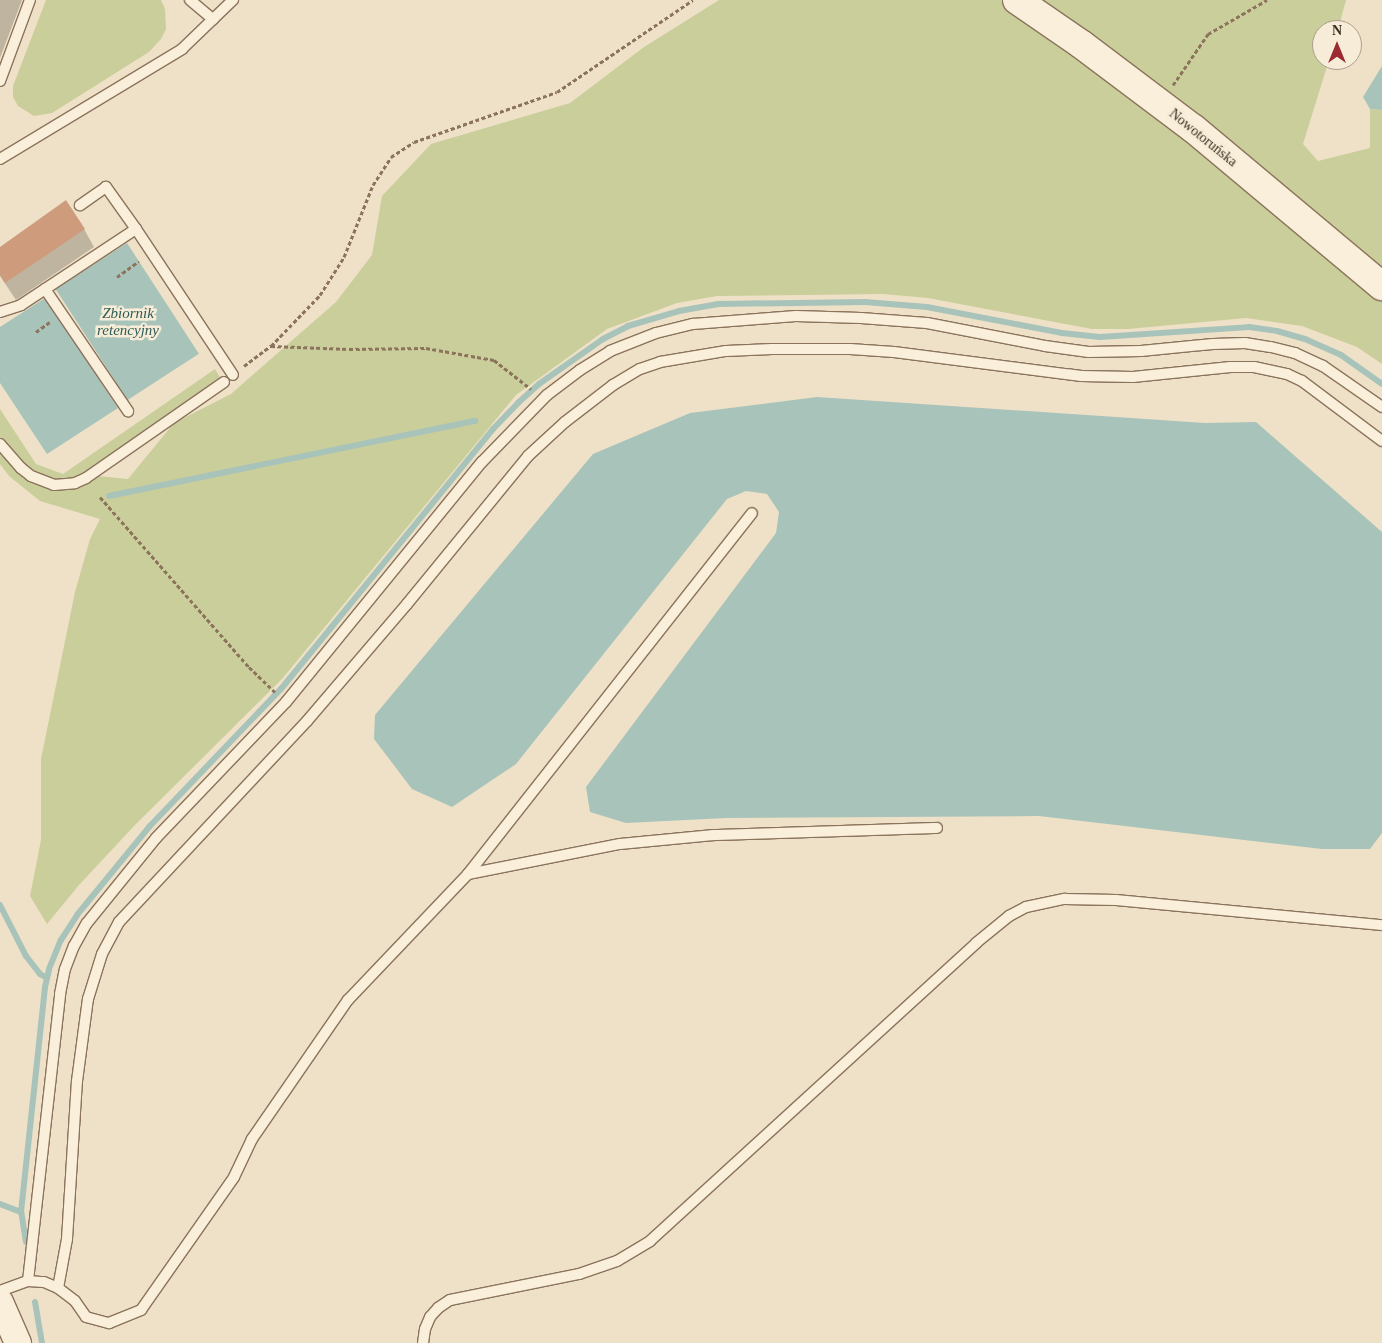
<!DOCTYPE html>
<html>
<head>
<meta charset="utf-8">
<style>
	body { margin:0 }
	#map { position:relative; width:1382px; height:1343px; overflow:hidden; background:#efe1c7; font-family:"Times New Roman",serif }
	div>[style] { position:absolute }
	.green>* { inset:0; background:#cace9a }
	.water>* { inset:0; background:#a8c3ba; transform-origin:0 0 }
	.shadow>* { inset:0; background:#0003 }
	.stream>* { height:6px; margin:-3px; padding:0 3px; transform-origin:3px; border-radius:3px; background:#a8c3ba }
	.building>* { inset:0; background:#ce9b7d }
	.path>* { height:3px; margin-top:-1.5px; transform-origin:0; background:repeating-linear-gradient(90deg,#8b735c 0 4px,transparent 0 6.5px) }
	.roads { filter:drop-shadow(1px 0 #8b735c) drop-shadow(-1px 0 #8b735c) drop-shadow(0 1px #8b735c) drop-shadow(0 -1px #8b735c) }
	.service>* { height:10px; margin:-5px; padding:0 5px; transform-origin:5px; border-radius:5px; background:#f9efdb }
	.tertiary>* { height:26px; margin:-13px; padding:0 13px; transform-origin:13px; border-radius:13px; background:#f9efdb }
	.secondary>* { height:28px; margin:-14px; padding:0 14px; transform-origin:14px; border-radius:14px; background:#f9efdb }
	span { translate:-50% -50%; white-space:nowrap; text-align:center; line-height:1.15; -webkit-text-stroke:5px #f6ecd7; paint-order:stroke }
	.street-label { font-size:14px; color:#3c2c20 }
	.water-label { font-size:15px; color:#2f5b57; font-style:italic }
	.north { position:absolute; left:1312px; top:20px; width:50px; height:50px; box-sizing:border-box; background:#f6ecd7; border:1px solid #ac9f8e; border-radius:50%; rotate:0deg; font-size:14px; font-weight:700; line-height:20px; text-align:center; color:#3c2c20 }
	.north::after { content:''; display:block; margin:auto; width:18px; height:22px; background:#9b2b31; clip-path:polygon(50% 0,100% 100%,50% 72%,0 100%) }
</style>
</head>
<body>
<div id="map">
	<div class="green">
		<i style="clip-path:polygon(46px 0,161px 0,165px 9px,166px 29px,161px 39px,149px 52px,52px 113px,34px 116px,18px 106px,13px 97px,13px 86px)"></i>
		<i style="clip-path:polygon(719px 0,1346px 0,1338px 30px,1322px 30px,1322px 60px,1329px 60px,1303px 144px,1318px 161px,1370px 148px,1370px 109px,1382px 110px,1382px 364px,1357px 347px,1302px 326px,1246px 318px,1128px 329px,1092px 329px,928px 298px,883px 294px,717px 296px,677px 303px,607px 329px,516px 395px,282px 679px,135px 825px,79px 885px,47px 924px,30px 896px,41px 840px,41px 759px,75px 592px,90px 539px,100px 519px,40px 501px,9px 476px,0 464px,0 409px,36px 464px,63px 474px,215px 369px,221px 379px,96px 465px,94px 473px,98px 476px,128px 479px,174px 423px,231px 394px,336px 302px,372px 255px,382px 196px,431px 144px,570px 103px,644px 47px)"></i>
	</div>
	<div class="water">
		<i style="clip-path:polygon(1382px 66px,1382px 110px,1370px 109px,1363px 97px)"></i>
		<i style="left:127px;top:243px;width:132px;height:85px;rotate:57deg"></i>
		<i style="clip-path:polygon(45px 298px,118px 408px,47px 454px,0 383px,0 327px)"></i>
		<i style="clip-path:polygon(817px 397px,1205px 423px,1256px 422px,1382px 532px,1382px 833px,1370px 849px,1322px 849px,1039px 816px,726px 818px,626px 823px,590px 812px,586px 787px,776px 533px,779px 512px,767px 494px,746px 491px,727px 499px,516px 764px,452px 807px,412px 789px,374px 739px,375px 715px,593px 454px,690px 413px)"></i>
	</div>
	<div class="shadow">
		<i style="clip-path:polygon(0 0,22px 0,0 58px)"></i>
		<i style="clip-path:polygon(84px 229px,94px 247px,16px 300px,0 276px,0 248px)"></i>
	</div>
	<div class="stream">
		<i style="left:109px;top:496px;width:374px;rotate:-11.6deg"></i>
		<i style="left:0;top:905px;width:57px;rotate:63deg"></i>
		<i style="left:26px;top:956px;width:23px;rotate:52deg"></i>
		<i style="left:40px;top:974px;width:8px;rotate:30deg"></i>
		<i style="left:0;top:1204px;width:22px;rotate:21deg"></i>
		<i style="left:26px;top:1242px;width:30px;rotate:-99deg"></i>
		<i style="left:21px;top:1212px;width:226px;rotate:-83.9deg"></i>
		<i style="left:45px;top:987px;width:18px;rotate:-77deg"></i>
		<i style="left:49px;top:969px;width:31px;rotate:-68deg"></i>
		<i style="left:61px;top:940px;width:30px;rotate:-57deg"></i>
		<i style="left:77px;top:915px;width:114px;rotate:-50.7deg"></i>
		<i style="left:149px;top:827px;width:191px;rotate:-46.3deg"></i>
		<i style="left:281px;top:689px;width:335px;rotate:-50.8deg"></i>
		<i style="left:493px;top:429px;width:37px;rotate:-46deg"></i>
		<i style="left:519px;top:402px;width:27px;rotate:-42deg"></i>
		<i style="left:539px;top:384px;width:78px;rotate:-35.1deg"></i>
		<i style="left:603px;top:339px;width:28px;rotate:-27deg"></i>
		<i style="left:628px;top:326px;width:53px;rotate:-16.4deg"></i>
		<i style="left:679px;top:311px;width:40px;rotate:-10deg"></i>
		<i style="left:718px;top:304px;width:147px;rotate:-0.8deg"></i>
		<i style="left:865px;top:302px;width:62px;rotate:4.6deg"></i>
		<i style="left:927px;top:307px;width:137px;rotate:10.9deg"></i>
		<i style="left:1062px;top:333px;width:38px;rotate:6deg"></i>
		<i style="left:1100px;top:337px;width:149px;rotate:-3.8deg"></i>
		<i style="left:1249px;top:327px;width:28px;rotate:8deg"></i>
		<i style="left:1277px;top:331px;width:29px;rotate:16deg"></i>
		<i style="left:1305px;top:339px;width:39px;rotate:24deg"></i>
		<i style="left:1341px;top:355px;width:50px;rotate:35.3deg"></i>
		<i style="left:35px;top:1302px;width:42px;rotate:80.3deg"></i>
	</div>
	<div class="building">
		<i style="clip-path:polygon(66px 200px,85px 229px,5px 283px,0 275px,0 247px)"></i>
	</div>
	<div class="path">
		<i style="left:1173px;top:85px;width:62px;rotate:-55.5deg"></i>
		<i style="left:1208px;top:34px;width:68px;rotate:-30deg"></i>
		<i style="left:117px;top:277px;width:27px;rotate:-36deg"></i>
		<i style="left:36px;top:332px;width:17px;rotate:-36deg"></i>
		<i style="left:271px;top:346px;width:78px;rotate:2.2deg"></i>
		<i style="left:349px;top:349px;width:77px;rotate:-0.7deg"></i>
		<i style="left:426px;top:348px;width:69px;rotate:10deg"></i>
		<i style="left:494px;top:360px;width:47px;rotate:38.1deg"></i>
		<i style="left:244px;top:366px;width:34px;rotate:-37deg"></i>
		<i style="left:271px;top:346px;width:71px;rotate:-46.1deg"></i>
		<i style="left:320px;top:295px;width:45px;rotate:-57.7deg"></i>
		<i style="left:344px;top:257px;width:78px;rotate:-68.1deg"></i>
		<i style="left:373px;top:185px;width:33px;rotate:-57deg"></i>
		<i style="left:391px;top:157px;width:27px;rotate:-33deg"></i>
		<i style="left:414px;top:142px;width:151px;rotate:-19.3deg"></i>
		<i style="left:557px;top:92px;width:164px;rotate:-34.1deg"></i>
		<i style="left:100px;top:497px;width:226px;rotate:48.8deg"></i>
		<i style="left:249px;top:667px;width:36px;rotate:44deg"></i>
	</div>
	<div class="roads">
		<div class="service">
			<i style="left:190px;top:0;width:30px;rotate:40deg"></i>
			<i style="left:0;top:81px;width:86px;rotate:-69.7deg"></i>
			<i style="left:0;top:159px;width:213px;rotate:-31.1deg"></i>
			<i style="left:182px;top:49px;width:71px;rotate:-43.9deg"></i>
			<i style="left:136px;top:229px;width:175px;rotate:56.4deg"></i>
			<i style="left:45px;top:289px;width:148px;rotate:55.8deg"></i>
			<i style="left:0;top:312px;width:22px;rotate:-18deg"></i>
			<i style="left:21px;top:305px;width:138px;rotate:-33.5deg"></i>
			<i style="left:136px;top:229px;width:52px;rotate:-125.5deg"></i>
			<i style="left:106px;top:187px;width:32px;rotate:145deg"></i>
			<i style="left:0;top:444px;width:32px;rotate:49deg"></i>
			<i style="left:21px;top:468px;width:13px;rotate:39deg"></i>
			<i style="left:31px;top:476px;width:25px;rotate:21deg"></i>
			<i style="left:54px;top:485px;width:21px;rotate:-5deg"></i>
			<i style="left:75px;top:483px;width:12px;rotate:-24deg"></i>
			<i style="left:86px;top:478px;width:168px;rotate:-34.8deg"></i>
			<i style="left:468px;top:874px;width:155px;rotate:-11.2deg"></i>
			<i style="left:620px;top:844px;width:94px;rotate:-5.5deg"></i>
			<i style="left:714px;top:835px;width:223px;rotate:-1.8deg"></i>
			<i style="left:28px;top:1281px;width:289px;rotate:-83.6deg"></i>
			<i style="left:60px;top:994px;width:25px;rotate:-79deg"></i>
			<i style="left:65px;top:969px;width:25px;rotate:-69deg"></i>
			<i style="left:74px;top:946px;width:26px;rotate:-61deg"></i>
			<i style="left:87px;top:923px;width:109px;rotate:-50.9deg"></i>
			<i style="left:156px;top:838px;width:188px;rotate:-46.3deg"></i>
			<i style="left:286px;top:702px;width:310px;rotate:-50.8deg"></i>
			<i style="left:482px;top:462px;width:93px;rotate:-45.9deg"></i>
			<i style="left:547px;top:395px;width:41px;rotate:-37.1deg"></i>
			<i style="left:580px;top:370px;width:36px;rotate:-32deg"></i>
			<i style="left:610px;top:351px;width:49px;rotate:-21.4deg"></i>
			<i style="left:656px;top:333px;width:38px;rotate:-14deg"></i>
			<i style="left:693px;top:324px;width:103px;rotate:-4.4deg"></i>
			<i style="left:796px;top:316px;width:65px;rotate:1.8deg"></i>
			<i style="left:861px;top:318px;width:66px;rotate:4.3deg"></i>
			<i style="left:927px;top:323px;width:120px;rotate:11deg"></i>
			<i style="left:1045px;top:346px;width:44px;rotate:7.8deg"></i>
			<i style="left:1089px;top:352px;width:52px;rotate:-1.1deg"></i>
			<i style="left:1141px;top:351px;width:72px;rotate:-5.6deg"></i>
			<i style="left:1213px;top:344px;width:32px;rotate:-2deg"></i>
			<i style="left:1245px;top:343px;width:26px;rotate:9deg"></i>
			<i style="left:1271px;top:347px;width:25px;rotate:14deg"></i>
			<i style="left:1295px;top:353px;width:31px;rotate:25deg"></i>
			<i style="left:1323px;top:366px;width:72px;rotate:34.8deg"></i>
			<i style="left:58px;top:1288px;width:50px;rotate:-79.6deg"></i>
			<i style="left:67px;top:1239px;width:158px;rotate:-86.4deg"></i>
			<i style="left:77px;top:1081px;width:83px;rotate:-82.4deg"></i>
			<i style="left:88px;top:999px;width:47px;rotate:-72.7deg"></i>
			<i style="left:102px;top:954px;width:36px;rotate:-62deg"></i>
			<i style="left:119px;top:922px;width:275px;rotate:-46.9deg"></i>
			<i style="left:307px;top:721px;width:154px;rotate:-49.5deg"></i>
			<i style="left:407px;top:604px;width:191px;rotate:-50.7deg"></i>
			<i style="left:528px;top:456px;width:50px;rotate:-42.6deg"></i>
			<i style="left:565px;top:422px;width:61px;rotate:-37.6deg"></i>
			<i style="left:613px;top:385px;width:31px;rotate:-31deg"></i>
			<i style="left:640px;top:369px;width:21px;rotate:-19deg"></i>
			<i style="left:660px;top:362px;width:67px;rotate:-9.5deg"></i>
			<i style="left:726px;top:351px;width:46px;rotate:-2.5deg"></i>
			<i style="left:772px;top:349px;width:78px"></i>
			<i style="left:850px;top:349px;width:44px;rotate:3.9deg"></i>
			<i style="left:894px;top:352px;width:189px;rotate:7.3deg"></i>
			<i style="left:1081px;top:376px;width:52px;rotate:1.1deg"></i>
			<i style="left:1133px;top:377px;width:98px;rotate:-5.9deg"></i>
			<i style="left:1230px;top:367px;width:24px"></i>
			<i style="left:1254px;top:367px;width:34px;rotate:12deg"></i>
			<i style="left:1287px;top:374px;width:17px;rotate:25deg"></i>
			<i style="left:1302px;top:381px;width:100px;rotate:36.9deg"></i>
			<i style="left:0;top:1291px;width:30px;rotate:-20deg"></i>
			<i style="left:28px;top:1281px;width:16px;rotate:4deg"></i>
			<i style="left:44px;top:1282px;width:15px;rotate:23deg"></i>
			<i style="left:58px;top:1288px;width:21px;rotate:37deg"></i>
			<i style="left:75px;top:1301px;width:19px;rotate:55deg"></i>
			<i style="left:86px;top:1317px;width:24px;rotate:15deg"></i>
			<i style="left:109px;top:1323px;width:35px;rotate:-22deg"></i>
			<i style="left:141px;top:1310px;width:162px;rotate:-55deg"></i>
			<i style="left:234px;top:1177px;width:42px;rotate:-64.7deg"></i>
			<i style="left:252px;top:1139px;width:169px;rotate:-55.4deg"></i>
			<i style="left:348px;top:1000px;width:174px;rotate:-46.4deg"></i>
			<i style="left:468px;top:874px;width:459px;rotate:-51.8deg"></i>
			<i style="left:423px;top:1343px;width:14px;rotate:-82deg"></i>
			<i style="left:425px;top:1329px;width:13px;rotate:-67deg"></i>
			<i style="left:430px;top:1317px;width:12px;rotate:-48deg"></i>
			<i style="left:438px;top:1308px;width:14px;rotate:-34deg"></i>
			<i style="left:450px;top:1300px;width:132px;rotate:-11.4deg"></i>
			<i style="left:579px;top:1274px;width:40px;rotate:-18.9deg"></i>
			<i style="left:617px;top:1261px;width:39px;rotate:-31deg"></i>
			<i style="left:650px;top:1241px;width:442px;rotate:-42.4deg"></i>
			<i style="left:976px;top:943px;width:43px;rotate:-39.3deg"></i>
			<i style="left:1009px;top:916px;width:19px;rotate:-28deg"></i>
			<i style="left:1026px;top:907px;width:40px;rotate:-12deg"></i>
			<i style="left:1065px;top:899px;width:51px;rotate:1.1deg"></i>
			<i style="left:1116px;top:900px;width:267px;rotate:5.4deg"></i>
		</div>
		<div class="tertiary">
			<i style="left:0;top:1302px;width:45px;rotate:66.3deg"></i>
		</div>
		<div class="secondary">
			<i style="left:1017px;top:0;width:78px;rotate:34.5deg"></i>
			<i style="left:1081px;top:44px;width:141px;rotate:37deg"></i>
			<i style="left:1194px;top:129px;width:245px;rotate:39.9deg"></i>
		</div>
	</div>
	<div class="street-label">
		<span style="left:1203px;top:138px;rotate:39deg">Nowotoruńska</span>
	</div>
	<div class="water-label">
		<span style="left:128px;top:322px">Zbiornik<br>retencyjny</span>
	</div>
	<div class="north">N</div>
</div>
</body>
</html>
